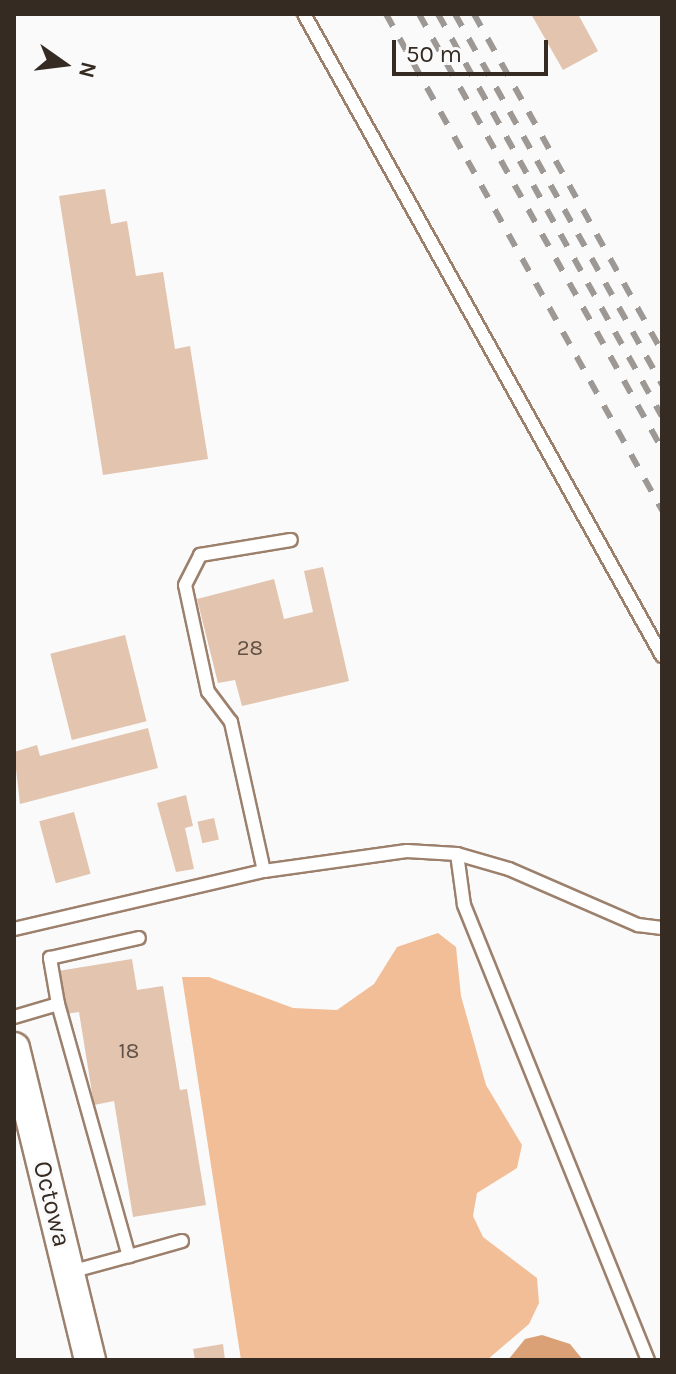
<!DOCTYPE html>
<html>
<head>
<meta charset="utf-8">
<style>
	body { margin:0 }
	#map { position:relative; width:676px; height:1374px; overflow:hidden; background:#fafafa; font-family:Karla,sans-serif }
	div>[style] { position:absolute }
	.green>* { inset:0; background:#f2be98 }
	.water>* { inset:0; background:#dba176 }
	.building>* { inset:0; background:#e2c4af; transform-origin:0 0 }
	.roads { filter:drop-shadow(2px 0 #9c806c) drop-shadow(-2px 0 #9c806c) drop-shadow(0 2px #9c806c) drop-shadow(0 -2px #9c806c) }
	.service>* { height:12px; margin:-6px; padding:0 6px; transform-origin:6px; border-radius:6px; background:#fff }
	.tertiary>* { height:30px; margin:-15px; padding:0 15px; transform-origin:15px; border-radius:15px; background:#fff }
	.rail>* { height:6px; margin-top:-3px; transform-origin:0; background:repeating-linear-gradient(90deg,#9d9894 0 14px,transparent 0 28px) }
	span { translate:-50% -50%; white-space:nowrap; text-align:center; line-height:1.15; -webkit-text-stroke:6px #fafafa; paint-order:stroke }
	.number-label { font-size:22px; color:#615146 }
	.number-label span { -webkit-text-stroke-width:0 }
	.street-label { font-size:26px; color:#362b23 }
	.frame { position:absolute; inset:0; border:16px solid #362b23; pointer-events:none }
	.north { position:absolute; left:24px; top:24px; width:80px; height:80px; -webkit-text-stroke:6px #fafafa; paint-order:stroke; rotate:104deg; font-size:22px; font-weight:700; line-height:32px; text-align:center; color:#362b23 }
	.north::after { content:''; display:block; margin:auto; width:28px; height:36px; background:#362b23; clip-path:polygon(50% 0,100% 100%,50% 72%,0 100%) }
	.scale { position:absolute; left:392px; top:40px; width:156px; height:36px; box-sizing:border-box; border:4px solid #362b23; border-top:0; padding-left:10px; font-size:24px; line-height:28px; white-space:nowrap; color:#362b23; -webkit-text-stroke:6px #fafafa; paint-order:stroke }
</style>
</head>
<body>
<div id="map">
	<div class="green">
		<i style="clip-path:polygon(438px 933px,456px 947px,461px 996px,486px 1085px,522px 1145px,517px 1168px,477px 1193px,473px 1216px,483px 1237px,537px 1278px,539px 1303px,529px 1324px,487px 1360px,241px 1360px,182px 977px,209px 977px,293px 1008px,337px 1010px,374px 984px,397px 947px)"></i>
	</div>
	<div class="water">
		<i style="clip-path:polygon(542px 1335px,570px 1344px,583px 1360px,508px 1360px,525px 1339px)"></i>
	</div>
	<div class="building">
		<i style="clip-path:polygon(531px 14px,578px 14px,598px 51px,563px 70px)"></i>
		<i style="clip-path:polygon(105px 189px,111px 224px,127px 221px,136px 276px,163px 272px,175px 349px,190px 346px,208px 459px,103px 475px,59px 196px)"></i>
		<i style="clip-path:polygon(323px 567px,349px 681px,242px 706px,235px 680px,218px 683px,197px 599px,274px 579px,284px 619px,313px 612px,304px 571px)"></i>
		<i style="left:125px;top:635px;width:89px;height:77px;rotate:76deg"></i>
		<i style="clip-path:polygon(148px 728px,158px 768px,20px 804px,14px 752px,37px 745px,40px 756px)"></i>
		<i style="clip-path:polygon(186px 795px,193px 826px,185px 828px,194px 869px,176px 872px,157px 803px)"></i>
		<i style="left:74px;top:812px;width:64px;height:36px;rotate:75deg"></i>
		<i style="left:214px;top:818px;width:22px;height:17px;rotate:77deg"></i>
		<i style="clip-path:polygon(132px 959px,137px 990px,163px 986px,180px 1090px,187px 1089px,206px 1205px,133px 1217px,114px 1101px,94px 1105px,79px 1012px,65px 1014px,58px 971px)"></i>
		<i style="clip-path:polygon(223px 1344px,225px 1360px,195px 1360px,193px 1349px)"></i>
	</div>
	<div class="roads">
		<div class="service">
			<i style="left:304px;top:14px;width:735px;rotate:60.85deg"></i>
			<i style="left:457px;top:854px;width:54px;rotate:16.1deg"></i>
			<i style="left:509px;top:869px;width:141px;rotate:23.5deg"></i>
			<i style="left:638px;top:925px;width:24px;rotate:7deg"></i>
			<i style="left:264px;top:871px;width:153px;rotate:-102.5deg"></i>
			<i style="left:231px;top:722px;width:38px;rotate:-127deg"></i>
			<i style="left:208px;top:692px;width:109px;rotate:-102.1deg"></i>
			<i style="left:185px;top:585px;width:34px;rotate:-63deg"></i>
			<i style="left:200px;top:555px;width:92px;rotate:-9.4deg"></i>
			<i style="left:14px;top:929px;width:257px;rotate:-13.1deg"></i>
			<i style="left:264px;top:871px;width:144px;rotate:-8deg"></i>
			<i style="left:407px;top:851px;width:50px;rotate:3.4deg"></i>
			<i style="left:457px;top:854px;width:51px;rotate:82.2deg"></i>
			<i style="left:464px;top:905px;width:491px;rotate:68deg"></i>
			<i style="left:58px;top:1004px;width:262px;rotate:74.3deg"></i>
			<i style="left:129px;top:1256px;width:55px;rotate:-15.8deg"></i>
			<i style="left:14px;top:1017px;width:46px;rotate:-16.5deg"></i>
			<i style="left:58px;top:1004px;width:47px;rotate:-99.9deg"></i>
			<i style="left:50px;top:958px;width:91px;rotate:-12.7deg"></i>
			<i style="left:70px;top:1272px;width:61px;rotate:-15.2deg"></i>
		</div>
		<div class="tertiary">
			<i style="left:14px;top:1048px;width:321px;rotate:76.3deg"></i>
		</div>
	</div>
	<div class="rail">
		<i style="left:386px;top:14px;width:568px;rotate:60.91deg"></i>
		<i style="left:419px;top:14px;width:498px;rotate:60.8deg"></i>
		<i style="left:438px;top:14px;width:460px;rotate:60.9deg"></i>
		<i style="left:455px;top:14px;width:425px;rotate:60.8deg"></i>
		<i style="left:474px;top:14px;width:387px;rotate:60.9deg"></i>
	</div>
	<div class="number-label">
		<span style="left:250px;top:649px">28</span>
		<span style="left:129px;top:1052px">18</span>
	</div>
	<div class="street-label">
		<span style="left:52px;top:1204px;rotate:76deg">Octowa</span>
	</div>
	<div class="frame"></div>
	<div class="north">N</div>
	<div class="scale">50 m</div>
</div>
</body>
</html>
